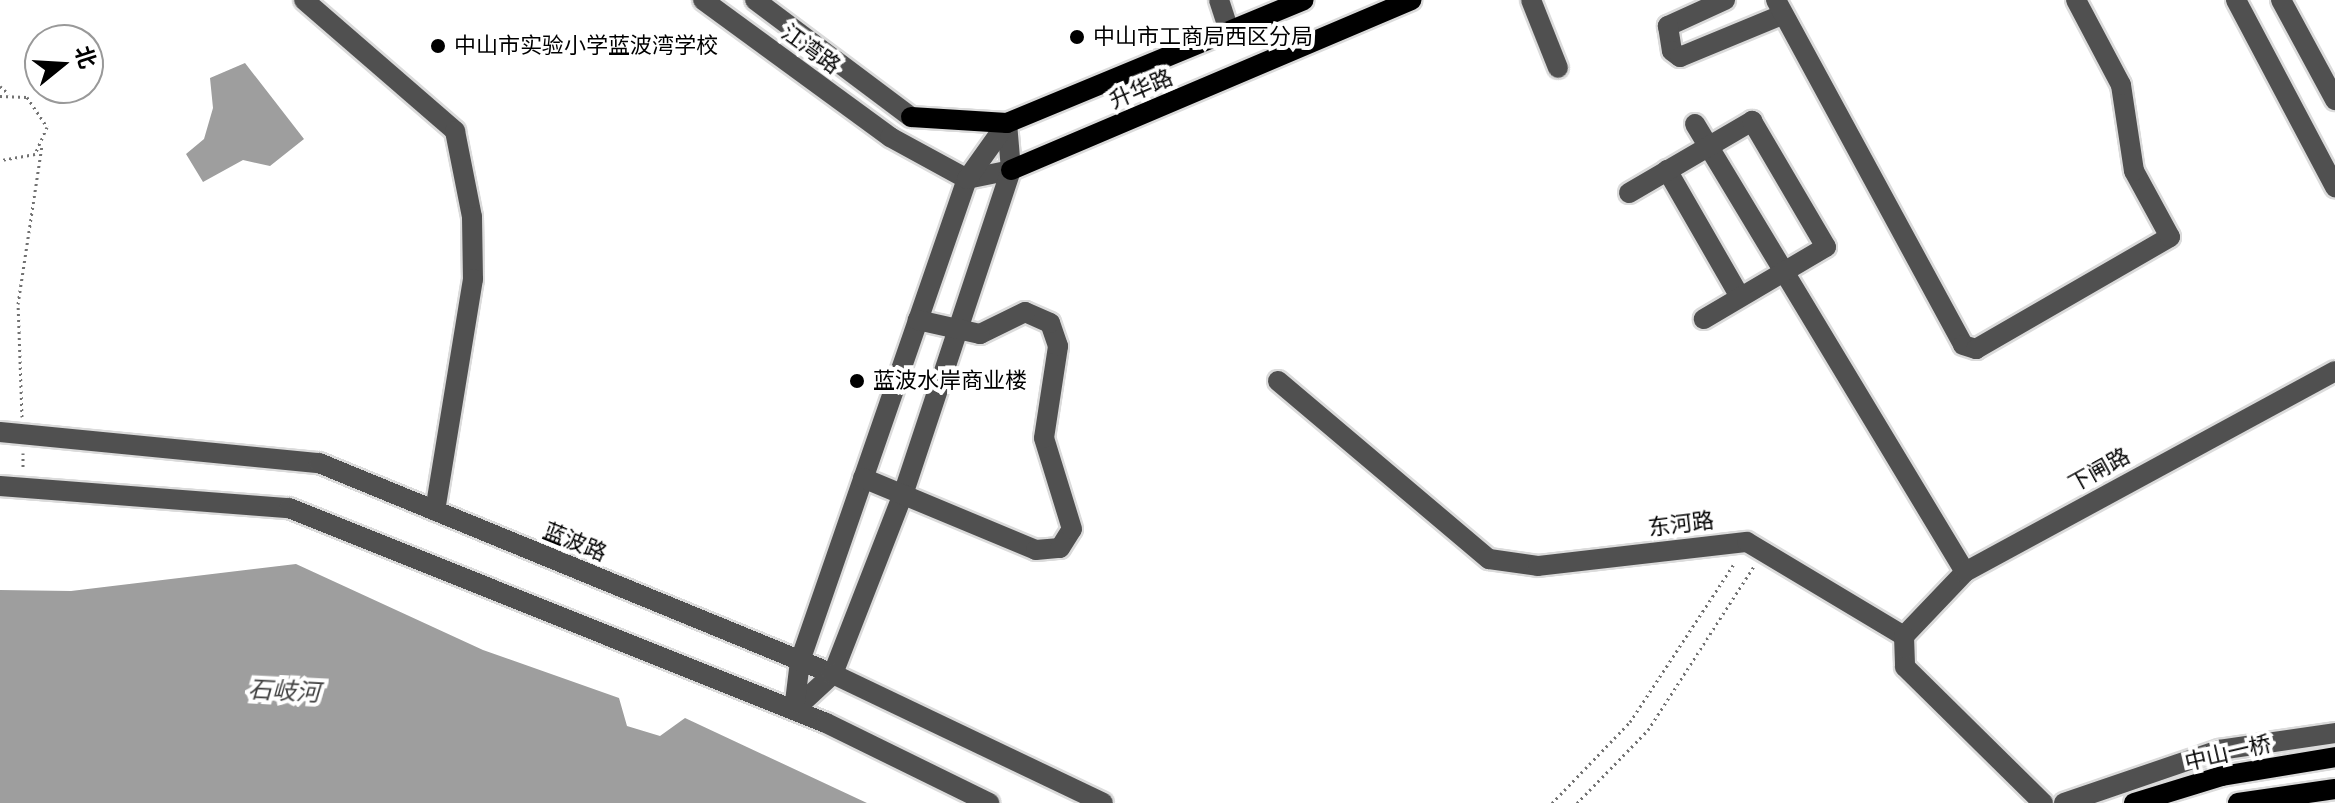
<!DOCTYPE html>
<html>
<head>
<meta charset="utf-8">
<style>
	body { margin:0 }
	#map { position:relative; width:2335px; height:803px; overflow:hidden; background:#fff; font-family:Rubik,"Noto Sans SC",sans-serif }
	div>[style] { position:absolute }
	.water>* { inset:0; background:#9e9e9e }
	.path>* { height:3px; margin-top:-1.5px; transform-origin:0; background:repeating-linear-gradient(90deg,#727272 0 2px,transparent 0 6px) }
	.roads { filter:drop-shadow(2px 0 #dbdbdb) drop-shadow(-2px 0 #dbdbdb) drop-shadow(0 2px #dbdbdb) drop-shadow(0 -2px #dbdbdb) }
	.minor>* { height:20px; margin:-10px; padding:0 10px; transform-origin:10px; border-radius:10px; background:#505050 }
	.major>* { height:20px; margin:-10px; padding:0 10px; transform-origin:10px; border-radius:10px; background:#000 }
	.dots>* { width:22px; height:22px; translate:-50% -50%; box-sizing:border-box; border:4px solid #fff; border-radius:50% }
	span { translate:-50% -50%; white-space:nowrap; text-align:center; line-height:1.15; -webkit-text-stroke:8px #fff; paint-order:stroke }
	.poi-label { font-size:22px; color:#000 }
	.left { translate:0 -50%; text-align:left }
	.street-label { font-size:22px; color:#000 }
	.water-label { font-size:24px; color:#3f3f3f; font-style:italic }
	.north { position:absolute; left:24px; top:24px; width:80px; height:80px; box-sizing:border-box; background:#fff; border:2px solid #999; border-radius:50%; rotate:72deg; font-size:22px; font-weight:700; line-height:32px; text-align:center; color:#000 }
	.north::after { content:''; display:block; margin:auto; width:28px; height:36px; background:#000; clip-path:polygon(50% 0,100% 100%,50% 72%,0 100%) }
</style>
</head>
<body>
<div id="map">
	<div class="water">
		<i style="clip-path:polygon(245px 63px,304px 139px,270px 166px,243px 160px,203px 182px,186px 154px,204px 139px,213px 108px,210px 78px)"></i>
		<i style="clip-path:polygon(296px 564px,483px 650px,619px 698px,627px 726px,660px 736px,685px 718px,867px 803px,0 803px,0 590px,71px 591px)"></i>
	</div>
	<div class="path">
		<i style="left:0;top:86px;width:12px;rotate:42deg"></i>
		<i style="left:0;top:96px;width:27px;rotate:2deg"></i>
		<i style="left:27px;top:97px;width:36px;rotate:56deg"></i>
		<i style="left:47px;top:127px;width:30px;rotate:114deg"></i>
		<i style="left:35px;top:154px;width:36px;rotate:170deg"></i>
		<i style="left:22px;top:417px;width:113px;rotate:-92deg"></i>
		<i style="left:18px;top:304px;width:161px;rotate:-81.4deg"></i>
		<i style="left:23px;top:453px;width:16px;rotate:90deg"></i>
		<i style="left:1552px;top:803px;width:112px;rotate:-46.1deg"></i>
		<i style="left:1630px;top:722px;width:191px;rotate:-56.7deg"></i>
		<i style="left:1577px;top:803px;width:102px;rotate:-45.8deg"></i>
		<i style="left:1648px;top:730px;width:195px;rotate:-57.1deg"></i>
	</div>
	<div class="roads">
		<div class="minor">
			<i style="left:304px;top:0;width:200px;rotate:40.9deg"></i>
			<i style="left:455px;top:131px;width:88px;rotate:78.8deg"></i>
			<i style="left:472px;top:217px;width:62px;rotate:89.1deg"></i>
			<i style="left:473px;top:279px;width:235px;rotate:99.3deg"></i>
			<i style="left:703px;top:0;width:232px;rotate:36.2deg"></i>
			<i style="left:890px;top:137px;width:88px;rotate:28.6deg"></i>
			<i style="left:967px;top:179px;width:45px;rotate:-11.6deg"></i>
			<i style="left:755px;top:0;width:195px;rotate:36.9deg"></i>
			<i style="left:1219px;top:0;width:32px;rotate:72deg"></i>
			<i style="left:1531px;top:0;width:73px;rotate:68.3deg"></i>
			<i style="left:1725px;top:0;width:63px;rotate:155.5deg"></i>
			<i style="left:1668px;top:26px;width:25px;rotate:81deg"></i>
			<i style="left:1672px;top:51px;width:10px;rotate:37deg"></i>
			<i style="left:1680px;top:57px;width:110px;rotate:-22.4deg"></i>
			<i style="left:1776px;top:0;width:392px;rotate:61.5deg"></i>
			<i style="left:1963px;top:345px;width:14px;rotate:17deg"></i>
			<i style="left:1976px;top:349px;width:224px;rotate:-30deg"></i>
			<i style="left:2170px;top:237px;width:75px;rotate:-118.6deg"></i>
			<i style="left:2134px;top:171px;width:87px;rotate:-98.6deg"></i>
			<i style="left:2121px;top:85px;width:96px;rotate:-117.9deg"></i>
			<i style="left:2236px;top:0;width:212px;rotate:62.1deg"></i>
			<i style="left:2281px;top:0;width:114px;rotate:61.6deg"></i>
			<i style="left:1007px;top:123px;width:47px;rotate:85.1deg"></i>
			<i style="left:1011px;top:170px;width:342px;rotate:108.4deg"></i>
			<i style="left:903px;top:494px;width:193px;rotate:111.3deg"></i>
			<i style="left:833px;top:674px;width:53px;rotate:137.3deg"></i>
			<i style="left:794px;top:710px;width:49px;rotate:-83deg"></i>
			<i style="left:800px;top:661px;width:510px;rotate:-70.89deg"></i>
			<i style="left:967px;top:179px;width:69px;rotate:-54.5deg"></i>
			<i style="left:1695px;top:124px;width:523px;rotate:58.92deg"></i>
			<i style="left:1667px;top:170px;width:146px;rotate:60.1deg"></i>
			<i style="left:1629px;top:193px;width:143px;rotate:-30.3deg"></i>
			<i style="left:1752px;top:121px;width:146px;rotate:59.6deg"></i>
			<i style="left:1826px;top:247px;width:142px;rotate:149.5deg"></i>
			<i style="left:1278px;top:381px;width:276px;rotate:40.2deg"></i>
			<i style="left:1489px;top:559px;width:49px;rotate:8.1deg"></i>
			<i style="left:1538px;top:566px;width:210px;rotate:-6.6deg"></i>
			<i style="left:1747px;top:542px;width:183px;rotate:30.9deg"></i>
			<i style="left:0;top:432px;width:321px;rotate:5.6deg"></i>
			<i style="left:319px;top:463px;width:556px;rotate:22.32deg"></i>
			<i style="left:833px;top:674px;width:299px;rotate:25.5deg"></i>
			<i style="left:863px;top:478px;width:187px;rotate:22.6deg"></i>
			<i style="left:1036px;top:550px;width:24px;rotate:-5deg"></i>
			<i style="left:1060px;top:548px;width:22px;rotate:-58deg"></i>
			<i style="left:1072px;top:529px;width:95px;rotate:-107.1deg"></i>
			<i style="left:1044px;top:438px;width:93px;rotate:-81.3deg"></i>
			<i style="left:1058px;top:346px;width:24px;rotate:-109deg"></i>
			<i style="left:1050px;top:323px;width:27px;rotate:-156deg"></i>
			<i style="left:1025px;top:312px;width:50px;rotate:153.9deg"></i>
			<i style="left:980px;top:334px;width:64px;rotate:-167.3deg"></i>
			<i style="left:0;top:486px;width:290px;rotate:4.4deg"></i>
			<i style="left:289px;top:508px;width:578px;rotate:21.82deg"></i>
			<i style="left:826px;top:723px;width:182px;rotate:26.1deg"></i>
			<i style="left:1904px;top:636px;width:88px;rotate:-46.4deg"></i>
			<i style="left:1965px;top:572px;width:421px;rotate:-28.5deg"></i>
			<i style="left:1904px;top:636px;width:31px;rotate:88deg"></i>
			<i style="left:1905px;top:667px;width:194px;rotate:44.6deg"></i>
			<i style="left:2064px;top:803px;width:164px;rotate:-18.9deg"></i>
			<i style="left:2219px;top:750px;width:117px;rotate:-8.3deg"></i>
		</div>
		<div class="major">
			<i style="left:911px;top:117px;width:96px;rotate:3.6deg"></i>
			<i style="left:1007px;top:123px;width:321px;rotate:-22.5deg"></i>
			<i style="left:1011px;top:170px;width:435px;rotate:-23deg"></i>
			<i style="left:2134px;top:803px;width:92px;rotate:-17.1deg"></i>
			<i style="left:2222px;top:776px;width:115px;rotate:-9.5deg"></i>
			<i style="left:2238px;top:803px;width:98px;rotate:-8.2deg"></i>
		</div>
	</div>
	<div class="dots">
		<i style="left:1077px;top:37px;background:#000"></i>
		<i style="left:438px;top:46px;background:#000"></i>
		<i style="left:857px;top:381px;background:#000"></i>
	</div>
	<div class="poi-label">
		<span class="left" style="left:1093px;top:37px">中山市工商局西区分局</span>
		<span class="left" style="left:454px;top:46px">中山市实验小学蓝波湾学校</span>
		<span class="left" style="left:873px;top:381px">蓝波水岸商业楼</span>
	</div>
	<div class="street-label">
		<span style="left:811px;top:49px;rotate:36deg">江湾路</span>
		<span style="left:1141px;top:89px;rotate:-23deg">升华路</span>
		<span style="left:2099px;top:470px;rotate:-29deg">下闸路</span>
		<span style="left:1681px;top:524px;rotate:-7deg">东河路</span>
		<span style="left:575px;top:542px;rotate:22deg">蓝波路</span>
		<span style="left:2228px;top:753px;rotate:-13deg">中山一桥</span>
	</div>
	<div class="water-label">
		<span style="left:284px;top:692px;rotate:3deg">石岐河</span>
	</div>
	<div class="north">北</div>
</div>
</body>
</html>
